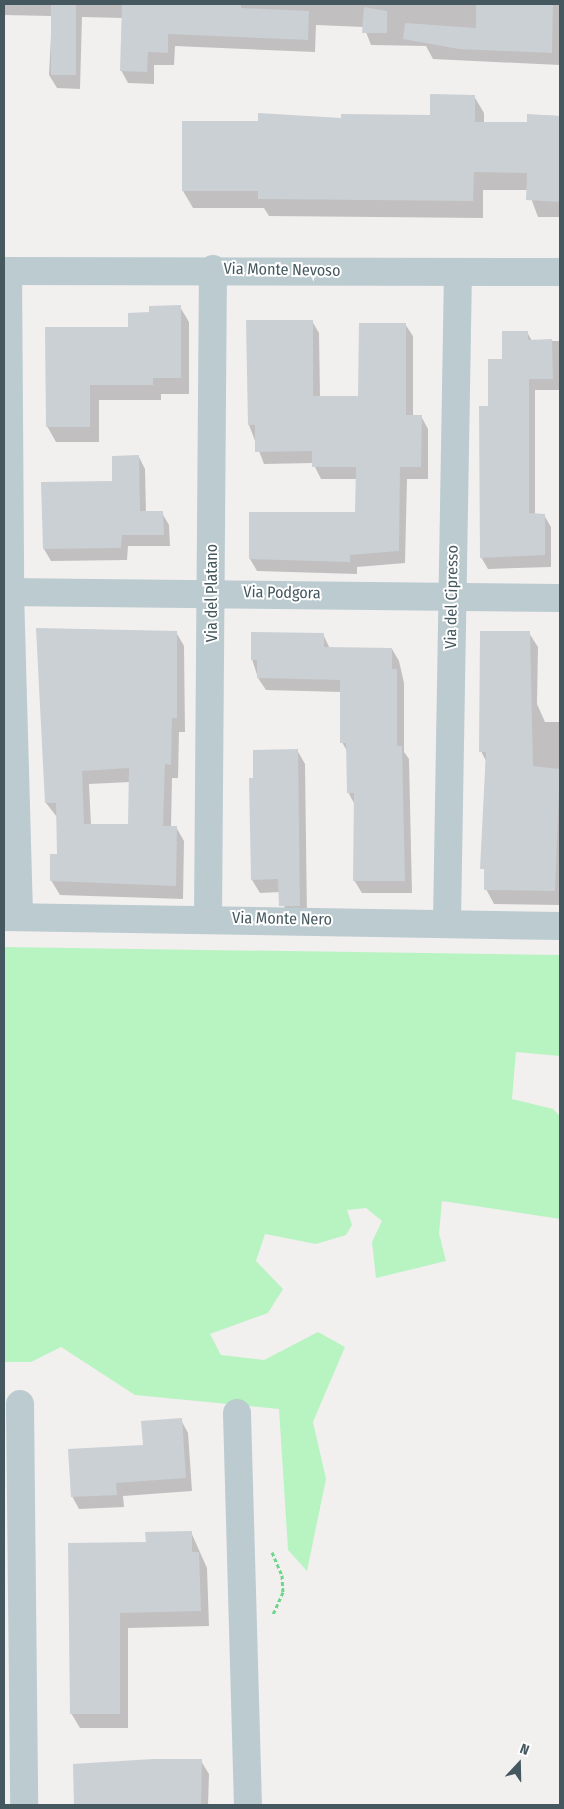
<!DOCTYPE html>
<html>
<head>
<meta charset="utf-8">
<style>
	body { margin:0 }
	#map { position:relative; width:564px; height:1809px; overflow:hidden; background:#f2efef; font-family:"Fira Sans Condensed",sans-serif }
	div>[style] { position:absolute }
	.green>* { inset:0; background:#b8f4c2 }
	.shadow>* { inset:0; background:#0003 }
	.building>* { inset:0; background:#cad0d4; transform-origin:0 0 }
	.path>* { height:3px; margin-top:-1.5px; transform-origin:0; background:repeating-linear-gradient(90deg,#6cd68b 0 4px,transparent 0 6.5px) }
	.street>* { height:28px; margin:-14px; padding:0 14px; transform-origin:14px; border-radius:14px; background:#bbcbd0 }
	span { translate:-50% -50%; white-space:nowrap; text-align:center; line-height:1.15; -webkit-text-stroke:4px #fff; paint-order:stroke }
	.street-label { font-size:16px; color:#45585f }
	.frame { position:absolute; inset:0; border:5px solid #45585f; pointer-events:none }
	.north { position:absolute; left:494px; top:1739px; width:50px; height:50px; -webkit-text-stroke:4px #fff; paint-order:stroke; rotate:21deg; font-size:14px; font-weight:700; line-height:20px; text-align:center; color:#45585f }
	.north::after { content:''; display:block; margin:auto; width:18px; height:22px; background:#45585f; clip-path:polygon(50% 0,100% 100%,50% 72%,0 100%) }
</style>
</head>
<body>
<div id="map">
	<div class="green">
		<i style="clip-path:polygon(4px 947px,560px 955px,560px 1056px,516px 1052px,512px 1099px,553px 1109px,560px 1116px,560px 1219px,442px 1201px,439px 1233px,446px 1261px,376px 1278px,372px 1242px,382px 1221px,366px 1208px,347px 1210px,352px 1225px,346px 1235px,316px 1244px,265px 1234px,256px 1261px,283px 1289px,268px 1313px,210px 1334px,221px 1355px,264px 1360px,318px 1332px,345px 1347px,313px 1422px,326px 1479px,307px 1571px,288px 1550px,279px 1409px,135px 1395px,61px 1347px,31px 1362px,4px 1362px)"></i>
	</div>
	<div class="shadow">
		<i style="clip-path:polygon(4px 4px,560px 4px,560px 65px,433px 59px,426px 46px,371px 45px,364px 27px,316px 25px,315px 52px,175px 46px,174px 65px,154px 65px,154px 84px,128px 83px,121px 70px,123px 18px,82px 17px,80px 89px,57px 88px,49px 75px,52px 16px,4px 15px)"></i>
		<i style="clip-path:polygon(474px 96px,484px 113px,484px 123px,529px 124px,529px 115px,560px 116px,560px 217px,538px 217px,528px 190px,483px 190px,483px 218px,269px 216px,264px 208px,193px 208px,183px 191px,342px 120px,431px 116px)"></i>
		<i style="clip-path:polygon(180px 307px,189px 322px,189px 394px,161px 394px,161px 400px,99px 400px,99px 442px,56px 442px,47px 426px,130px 328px,150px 314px)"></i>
		<i style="clip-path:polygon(312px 321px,319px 333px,320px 397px,360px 397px,405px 324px,413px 336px,413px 416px,421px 416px,428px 429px,428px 479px,407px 479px,405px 563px,357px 567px,357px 574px,257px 571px,250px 559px,250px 513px,356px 513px,356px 479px,321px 479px,313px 463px,264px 464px,249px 425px)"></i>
		<i style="clip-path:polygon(527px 332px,532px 341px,560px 341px,560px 390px,535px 390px,535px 515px,544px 515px,551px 527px,551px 567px,488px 569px,481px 557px,489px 407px,503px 360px)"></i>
		<i style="clip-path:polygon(139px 457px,145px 469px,146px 513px,162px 513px,169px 525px,170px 546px,128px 546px,127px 560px,51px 561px,44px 549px)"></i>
		<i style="clip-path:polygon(evenodd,37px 629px,176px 632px,184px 646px,185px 732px,179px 732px,178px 778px,172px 778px,171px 827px,176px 827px,184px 841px,183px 899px,60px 895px,51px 880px,58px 855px,57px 817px,46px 803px,37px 629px,130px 782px,129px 825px,91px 825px,89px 784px,130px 782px)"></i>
		<i style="clip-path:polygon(529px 633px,538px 647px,537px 704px,545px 722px,560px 722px,560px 905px,494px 904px,486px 889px,482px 846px,486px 761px,481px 751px)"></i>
		<i style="clip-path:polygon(323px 634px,330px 649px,392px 649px,399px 661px,404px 683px,404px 752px,409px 759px,412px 893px,362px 893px,354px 880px,355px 805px,348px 792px,348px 753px,342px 742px,342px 692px,266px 690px,258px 678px,252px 659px)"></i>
		<i style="clip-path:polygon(297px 750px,305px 764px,307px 919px,288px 919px,280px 892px,260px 893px,252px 880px)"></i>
		<i style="clip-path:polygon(181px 1420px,188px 1433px,192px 1491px,123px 1496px,124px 1507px,79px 1509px,72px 1496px)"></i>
		<i style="clip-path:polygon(191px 1532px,207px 1568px,209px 1626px,128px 1628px,128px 1728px,80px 1728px,71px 1713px,147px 1543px)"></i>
		<i style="clip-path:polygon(201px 1761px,209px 1774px,208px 1805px,75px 1805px,74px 1765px)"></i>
	</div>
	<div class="building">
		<i style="left:51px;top:4px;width:25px;height:71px"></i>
		<i style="clip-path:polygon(122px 4px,241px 4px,241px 8px,309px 11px,308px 40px,168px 34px,168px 53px,148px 52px,147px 72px,120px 71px)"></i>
		<i style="clip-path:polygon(476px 4px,553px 4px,552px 53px,459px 49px,403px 39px,405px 23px,476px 28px)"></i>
		<i style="clip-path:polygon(364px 7px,387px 11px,387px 33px,362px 33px)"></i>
		<i style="clip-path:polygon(430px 94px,475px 95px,475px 122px,527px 122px,527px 114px,560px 116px,560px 202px,526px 200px,527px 173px,474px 172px,473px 201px,258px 199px,258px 191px,182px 191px,182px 121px,258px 121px,258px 113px,341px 118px,341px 114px,430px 115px)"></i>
		<i style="clip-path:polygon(181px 305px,181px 378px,153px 378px,153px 385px,90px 385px,90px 427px,46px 427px,45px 327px,128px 327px,128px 313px,149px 312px,149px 306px)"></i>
		<i style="clip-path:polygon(246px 320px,313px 320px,313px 396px,358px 396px,359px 323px,406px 323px,406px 415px,422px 415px,421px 467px,400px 467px,399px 551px,350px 555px,350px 562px,249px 559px,249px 512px,355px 512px,356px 467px,312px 467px,312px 451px,255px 452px,255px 425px,248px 425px)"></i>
		<i style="clip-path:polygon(502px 331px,528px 331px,528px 340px,552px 339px,553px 379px,529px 379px,529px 513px,545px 514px,545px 555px,480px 558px,479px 406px,488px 406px,488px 359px,502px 359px)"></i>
		<i style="clip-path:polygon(139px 455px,140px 511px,163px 511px,164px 535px,122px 535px,121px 548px,43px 549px,41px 482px,112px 481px,112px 456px)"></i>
		<i style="clip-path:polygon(evenodd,36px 628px,177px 631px,177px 718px,172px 718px,171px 765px,165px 764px,163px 826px,177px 826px,176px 886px,50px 881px,50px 854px,57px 854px,56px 803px,45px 803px,36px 628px,129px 768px,128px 824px,84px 824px,82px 771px,129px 768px)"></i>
		<i style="clip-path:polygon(480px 631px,530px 631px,533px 766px,560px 769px,555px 891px,484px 890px,484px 869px,480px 869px,486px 752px,479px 752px)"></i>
		<i style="clip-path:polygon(251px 632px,324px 633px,324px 647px,392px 648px,392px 669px,397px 669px,397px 746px,402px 746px,405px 881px,353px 881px,354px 793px,347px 793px,346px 743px,340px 743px,340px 680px,257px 678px,257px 660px,251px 660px)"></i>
		<i style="clip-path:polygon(298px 749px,300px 906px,279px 906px,278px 879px,251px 880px,249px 778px,253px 778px,253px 750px)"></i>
		<i style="clip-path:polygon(182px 1418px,186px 1478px,116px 1483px,117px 1495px,71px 1497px,68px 1449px,143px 1445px,141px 1421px)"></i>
		<i style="clip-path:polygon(192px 1531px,192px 1552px,199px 1552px,201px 1611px,120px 1613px,120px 1714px,70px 1714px,68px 1543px,146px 1542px,145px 1532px)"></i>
		<i style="clip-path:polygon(153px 1759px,202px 1759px,201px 1805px,74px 1805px,73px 1764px)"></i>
	</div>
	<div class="path">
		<i style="left:272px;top:1552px;width:25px;rotate:67deg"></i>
		<i style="left:282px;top:1575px;width:17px;rotate:87deg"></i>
		<i style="left:283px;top:1592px;width:24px;rotate:114deg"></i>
	</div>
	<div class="street">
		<i style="left:4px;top:271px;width:556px;rotate:0.1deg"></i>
		<i style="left:8px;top:271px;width:321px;rotate:89.6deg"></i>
		<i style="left:10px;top:592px;width:325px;rotate:88.4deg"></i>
		<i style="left:4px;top:592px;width:556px;rotate:0.62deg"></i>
		<i style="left:4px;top:917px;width:556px;rotate:0.93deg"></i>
		<i style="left:208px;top:918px;width:649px;rotate:-89.56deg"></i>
		<i style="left:447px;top:921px;width:649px;rotate:-89.03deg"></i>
		<i style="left:20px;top:1404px;width:401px;rotate:89.4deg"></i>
		<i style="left:237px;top:1413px;width:392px;rotate:88.4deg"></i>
	</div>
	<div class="street-label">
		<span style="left:282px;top:270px;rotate:1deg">Via Monte Nevoso</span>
		<span style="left:212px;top:593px;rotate:-90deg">Via del Platano</span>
		<span style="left:282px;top:593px;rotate:1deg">Via Podgora</span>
		<span style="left:452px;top:597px;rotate:-89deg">Via del Cipresso</span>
		<span style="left:282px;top:919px;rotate:1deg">Via Monte Nero</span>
	</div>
	<div class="frame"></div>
	<div class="north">N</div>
</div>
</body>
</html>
